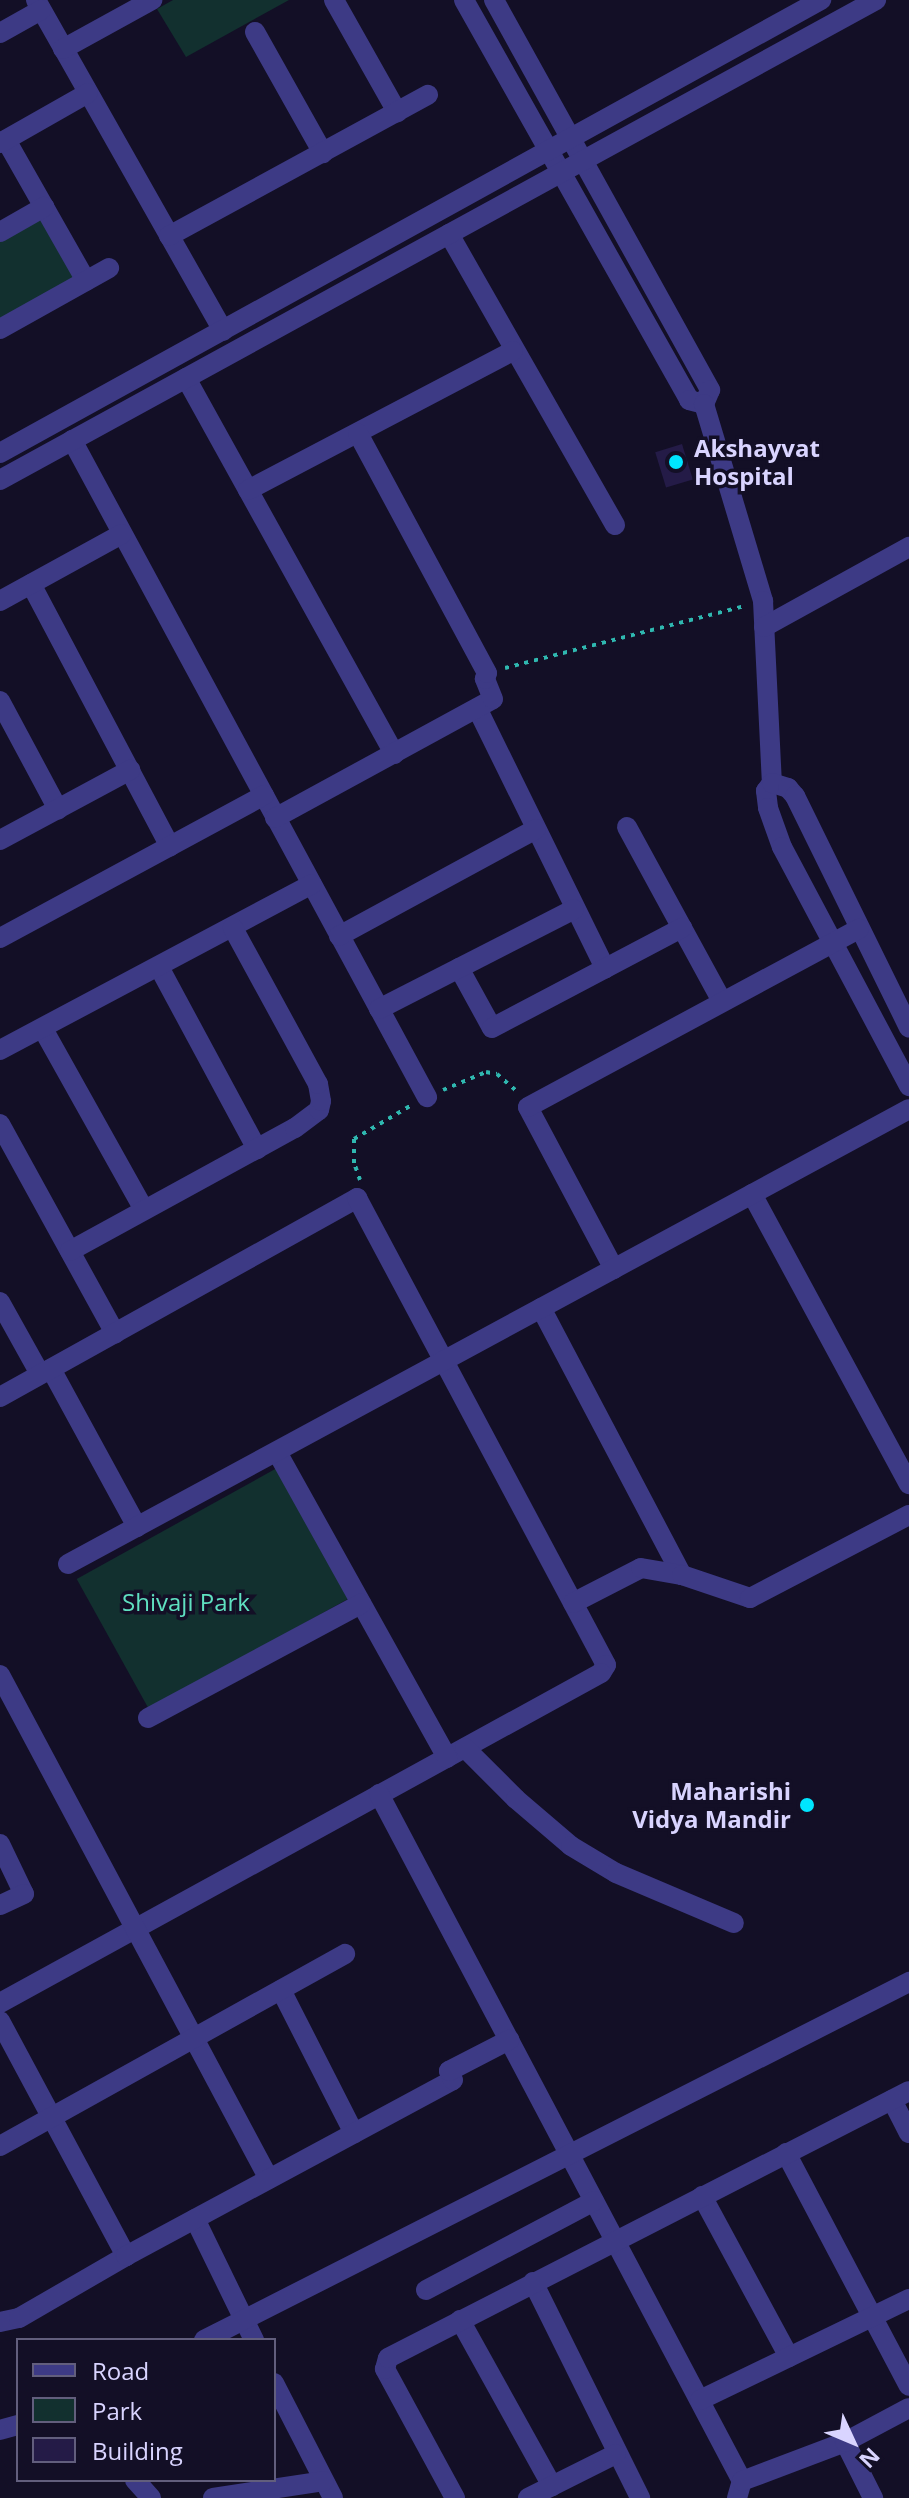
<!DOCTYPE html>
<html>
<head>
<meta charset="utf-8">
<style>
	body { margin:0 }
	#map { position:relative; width:909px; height:2498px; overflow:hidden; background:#130f26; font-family:"Open Sans",sans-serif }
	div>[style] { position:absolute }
	.green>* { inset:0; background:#12302f; transform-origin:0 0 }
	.building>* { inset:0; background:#241b47; transform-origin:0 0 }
	.path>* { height:4px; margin-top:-2px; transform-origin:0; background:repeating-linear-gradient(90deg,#2fb8b0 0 4px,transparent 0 10px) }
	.minor>* { height:20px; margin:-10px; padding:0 10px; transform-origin:10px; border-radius:10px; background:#3d3a85 }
	.dots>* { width:22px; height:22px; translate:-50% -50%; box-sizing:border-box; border:4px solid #130f26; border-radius:50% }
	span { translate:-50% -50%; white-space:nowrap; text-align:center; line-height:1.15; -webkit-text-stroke:7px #130f26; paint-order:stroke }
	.poi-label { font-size:24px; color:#d9d4ff; font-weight:700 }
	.left { translate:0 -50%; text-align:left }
	.right { translate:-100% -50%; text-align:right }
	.park-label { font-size:24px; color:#5fe0c0 }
	.legend { position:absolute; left:16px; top:2338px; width:260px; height:144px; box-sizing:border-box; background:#130f26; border:2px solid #625e7d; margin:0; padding:10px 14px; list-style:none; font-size:24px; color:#d9d4ff }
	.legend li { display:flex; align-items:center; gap:16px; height:40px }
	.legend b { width:40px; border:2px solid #625e7d }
	.north { position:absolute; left:813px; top:2402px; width:80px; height:80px; -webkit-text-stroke:6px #130f26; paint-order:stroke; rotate:134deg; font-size:22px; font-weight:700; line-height:32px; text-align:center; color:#d9d4ff }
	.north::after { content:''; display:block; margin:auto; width:28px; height:36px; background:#d9d4ff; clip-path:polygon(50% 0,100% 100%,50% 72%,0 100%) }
</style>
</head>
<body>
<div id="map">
	<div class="green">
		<i style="clip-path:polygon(173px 0,289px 0,186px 57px,157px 9px)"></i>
		<i style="clip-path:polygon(39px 214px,74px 278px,0 320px,0 237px)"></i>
		<i style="left:277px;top:1468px;width:149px;height:229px;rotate:61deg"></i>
	</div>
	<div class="building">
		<i style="left:682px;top:444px;width:37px;height:28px;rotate:73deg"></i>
	</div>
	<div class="path">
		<i style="left:505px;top:668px;width:247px;rotate:-14.5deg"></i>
		<i style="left:443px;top:1090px;width:47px;rotate:-22.7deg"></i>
		<i style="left:486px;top:1072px;width:11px;rotate:10deg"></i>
		<i style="left:497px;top:1074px;width:29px;rotate:41deg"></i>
		<i style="left:360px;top:1180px;width:18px;rotate:-109deg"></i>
		<i style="left:354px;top:1163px;width:24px;rotate:-90deg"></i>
		<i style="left:354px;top:1139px;width:65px;rotate:-30.5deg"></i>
	</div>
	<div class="minor">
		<i style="left:36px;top:0;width:380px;rotate:60.5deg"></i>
		<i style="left:334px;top:0;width:129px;rotate:60.6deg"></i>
		<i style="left:464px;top:0;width:459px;rotate:60.6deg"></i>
		<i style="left:689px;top:400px;width:16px;rotate:15deg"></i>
		<i style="left:494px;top:0;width:446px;rotate:61deg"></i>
		<i style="left:710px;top:390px;width:15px;rotate:113deg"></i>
		<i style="left:704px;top:404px;width:206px;rotate:73.3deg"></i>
		<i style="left:763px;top:601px;width:182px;rotate:87.2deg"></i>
		<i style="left:772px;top:783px;width:10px;rotate:127deg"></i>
		<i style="left:766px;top:791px;width:17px;rotate:83deg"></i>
		<i style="left:768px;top:808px;width:41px;rotate:70.3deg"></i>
		<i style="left:782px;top:847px;width:271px;rotate:62deg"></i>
		<i style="left:255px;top:32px;width:139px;rotate:60.7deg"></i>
		<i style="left:0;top:33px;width:47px;rotate:-29.3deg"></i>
		<i style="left:63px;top:49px;width:102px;rotate:-28.8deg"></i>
		<i style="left:6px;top:140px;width:162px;rotate:60.4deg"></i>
		<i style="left:0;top:143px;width:101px;rotate:-29.6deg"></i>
		<i style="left:0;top:232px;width:51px;rotate:-29.6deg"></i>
		<i style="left:449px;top:234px;width:335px;rotate:60.3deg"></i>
		<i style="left:169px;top:236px;width:295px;rotate:-28.6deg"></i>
		<i style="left:0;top:329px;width:125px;rotate:-29.2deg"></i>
		<i style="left:186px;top:378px;width:430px;rotate:61deg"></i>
		<i style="left:72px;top:440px;width:747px;rotate:61.62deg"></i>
		<i style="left:0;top:453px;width:938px;rotate:-28.89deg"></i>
		<i style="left:0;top:480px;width:999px;rotate:-28.72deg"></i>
		<i style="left:248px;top:490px;width:299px;rotate:-27.7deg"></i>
		<i style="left:31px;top:584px;width:297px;rotate:62.1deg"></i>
		<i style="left:0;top:601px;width:139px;rotate:-28.8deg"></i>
		<i style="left:764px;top:627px;width:166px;rotate:-28.9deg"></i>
		<i style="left:0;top:701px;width:123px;rotate:61.8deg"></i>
		<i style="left:478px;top:710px;width:288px;rotate:63.8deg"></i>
		<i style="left:772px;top:783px;width:17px;rotate:17deg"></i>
		<i style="left:788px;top:788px;width:11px;rotate:49deg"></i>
		<i style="left:795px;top:796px;width:258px;rotate:63.8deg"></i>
		<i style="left:275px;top:818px;width:248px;rotate:-28.6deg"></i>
		<i style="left:493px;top:699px;width:22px;rotate:-112deg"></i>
		<i style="left:485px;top:679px;width:6px;rotate:-72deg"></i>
		<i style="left:487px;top:673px;width:272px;rotate:-118.3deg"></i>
		<i style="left:627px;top:827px;width:198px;rotate:61.4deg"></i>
		<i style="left:0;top:840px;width:148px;rotate:-28.3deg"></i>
		<i style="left:339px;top:936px;width:224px;rotate:-28.5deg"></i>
		<i style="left:0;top:938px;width:300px;rotate:-28.4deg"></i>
		<i style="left:159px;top:967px;width:207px;rotate:61.7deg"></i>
		<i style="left:459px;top:968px;width:68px;rotate:61.2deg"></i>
		<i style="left:492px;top:1028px;width:215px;rotate:-27.8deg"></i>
		<i style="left:379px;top:1009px;width:219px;rotate:-27.1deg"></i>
		<i style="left:43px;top:1029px;width:207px;rotate:60.8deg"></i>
		<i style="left:0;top:1050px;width:353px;rotate:-28deg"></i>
		<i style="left:0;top:1124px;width:239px;rotate:61.2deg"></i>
		<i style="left:752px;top:1194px;width:330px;rotate:61.6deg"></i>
		<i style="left:70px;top:1251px;width:256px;rotate:-28.7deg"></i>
		<i style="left:295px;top:1128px;width:30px;rotate:-37deg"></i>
		<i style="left:319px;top:1110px;width:9px;rotate:-77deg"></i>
		<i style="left:321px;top:1101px;width:17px;rotate:-100deg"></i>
		<i style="left:318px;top:1084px;width:178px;rotate:-118.6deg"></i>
		<i style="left:614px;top:1269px;width:183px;rotate:-118deg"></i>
		<i style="left:528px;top:1107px;width:376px;rotate:-28.3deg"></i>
		<i style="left:0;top:1302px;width:82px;rotate:60.9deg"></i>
		<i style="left:541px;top:1308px;width:302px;rotate:62.2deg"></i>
		<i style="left:51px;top:1369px;width:180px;rotate:61.4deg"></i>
		<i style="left:0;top:1397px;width:409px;rotate:-29.1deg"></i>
		<i style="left:357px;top:1198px;width:529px;rotate:61.93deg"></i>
		<i style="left:606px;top:1665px;width:9px;rotate:122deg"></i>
		<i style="left:601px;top:1673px;width:686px;rotate:151.23deg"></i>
		<i style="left:277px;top:1452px;width:350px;rotate:60.9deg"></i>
		<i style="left:68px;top:1564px;width:956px;rotate:-28.41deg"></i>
		<i style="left:573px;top:1603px;width:76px;rotate:-27.2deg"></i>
		<i style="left:641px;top:1568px;width:42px;rotate:9.7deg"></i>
		<i style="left:682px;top:1575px;width:72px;rotate:18.7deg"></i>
		<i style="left:750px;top:1598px;width:179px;rotate:-27.6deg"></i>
		<i style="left:0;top:1675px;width:571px;rotate:61.91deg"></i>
		<i style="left:148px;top:1718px;width:242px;rotate:-28.2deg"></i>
		<i style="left:465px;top:1748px;width:72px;rotate:45deg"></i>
		<i style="left:516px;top:1799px;width:72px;rotate:40.5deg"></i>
		<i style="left:571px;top:1846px;width:52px;rotate:31deg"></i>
		<i style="left:616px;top:1873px;width:128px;rotate:23deg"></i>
		<i style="left:379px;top:1794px;width:777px;rotate:62.15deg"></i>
		<i style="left:0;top:1844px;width:55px;rotate:64.4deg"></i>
		<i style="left:24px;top:1894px;width:26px;rotate:155deg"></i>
		<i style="left:281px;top:1990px;width:161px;rotate:63deg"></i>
		<i style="left:0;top:2021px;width:267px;rotate:61.8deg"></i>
		<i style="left:892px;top:2100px;width:37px;rotate:63deg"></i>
		<i style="left:0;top:2146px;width:395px;rotate:-29.1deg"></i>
		<i style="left:786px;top:2153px;width:263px;rotate:62.2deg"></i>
		<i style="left:702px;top:2196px;width:183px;rotate:61.6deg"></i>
		<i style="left:195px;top:2219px;width:135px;rotate:64deg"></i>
		<i style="left:533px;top:2282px;width:241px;rotate:63.6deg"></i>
		<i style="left:426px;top:2290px;width:190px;rotate:-27.9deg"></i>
		<i style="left:460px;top:2320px;width:190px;rotate:61deg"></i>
		<i style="left:0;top:2322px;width:19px;rotate:-12deg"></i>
		<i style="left:19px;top:2318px;width:124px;rotate:-30.1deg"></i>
		<i style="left:126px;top:2256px;width:371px;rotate:-28.3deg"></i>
		<i style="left:453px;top:2080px;width:10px;rotate:-114deg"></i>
		<i style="left:449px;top:2071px;width:68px;rotate:-27.3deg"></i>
		<i style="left:204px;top:2340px;width:791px;rotate:-26.92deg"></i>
		<i style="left:274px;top:2383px;width:129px;rotate:62.8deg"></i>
		<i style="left:700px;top:2400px;width:232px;rotate:-25.8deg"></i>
		<i style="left:0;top:2430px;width:19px;rotate:-16deg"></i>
		<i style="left:845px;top:2442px;width:63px;rotate:63.4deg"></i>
		<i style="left:135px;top:2480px;width:24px;rotate:48deg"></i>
		<i style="left:213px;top:2498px;width:112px;rotate:-8.7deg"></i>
		<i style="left:455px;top:2498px;width:147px;rotate:-118.5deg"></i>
		<i style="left:385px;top:2369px;width:11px;rotate:-75deg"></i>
		<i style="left:388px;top:2358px;width:585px;rotate:-27.13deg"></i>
		<i style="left:528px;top:2498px;width:98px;rotate:-26.6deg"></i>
		<i style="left:737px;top:2498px;width:18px;rotate:-74deg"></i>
		<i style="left:742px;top:2481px;width:110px;rotate:-20.7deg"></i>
		<i style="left:845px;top:2442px;width:72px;rotate:-28deg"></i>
	</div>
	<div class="dots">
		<i style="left:676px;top:462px;background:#00e5ff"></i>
		<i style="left:807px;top:1805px;background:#00e5ff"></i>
	</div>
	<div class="poi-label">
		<span class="left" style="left:694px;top:462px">Akshayvat<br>Hospital</span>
		<span class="right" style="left:791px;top:1805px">Maharishi<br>Vidya Mandir</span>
	</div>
	<div class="park-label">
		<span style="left:186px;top:1602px">Shivaji Park</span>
	</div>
	<ul class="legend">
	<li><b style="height:10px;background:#3d3a85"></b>Road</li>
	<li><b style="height:22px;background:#12302f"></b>Park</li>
	<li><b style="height:22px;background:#241b47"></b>Building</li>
	</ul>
	<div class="north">N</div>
</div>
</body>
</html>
